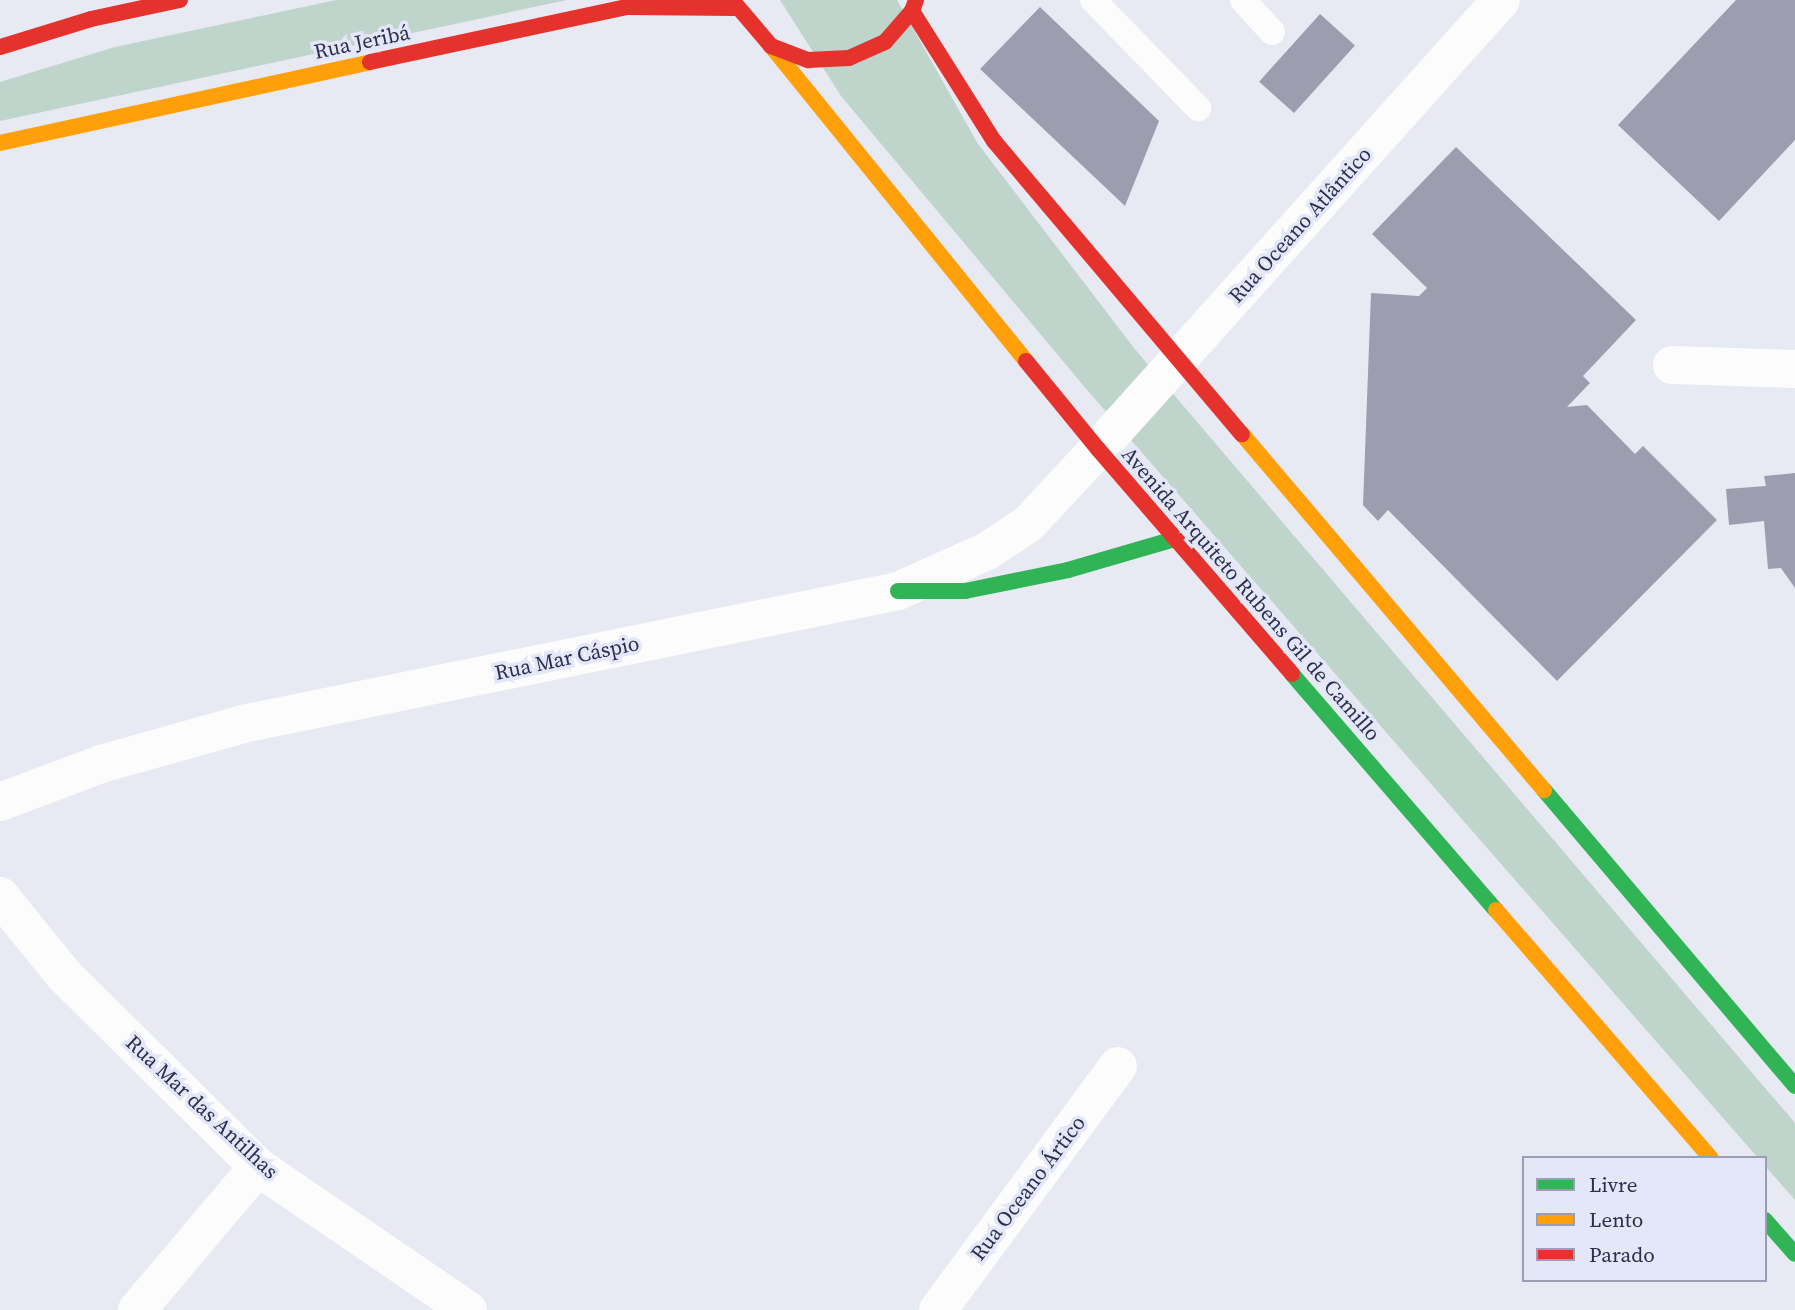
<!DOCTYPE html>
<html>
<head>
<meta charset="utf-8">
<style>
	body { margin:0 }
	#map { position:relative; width:1795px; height:1310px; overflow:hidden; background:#e8eaf3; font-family:"Source Serif 4",serif }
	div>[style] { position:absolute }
	.green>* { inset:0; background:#bfd4cb }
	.building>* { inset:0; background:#9c9eaf; transform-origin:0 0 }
	.lane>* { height:26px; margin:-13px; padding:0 13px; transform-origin:13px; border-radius:13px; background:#fcfcfd }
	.street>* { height:38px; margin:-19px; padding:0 19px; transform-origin:19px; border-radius:19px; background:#fcfcfd }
	.fast>* { height:16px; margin:-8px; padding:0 8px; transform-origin:8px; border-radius:8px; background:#30b455 }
	.slow>* { height:16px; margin:-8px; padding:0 8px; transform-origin:8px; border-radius:8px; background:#ff9f0a }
	.jam>* { height:16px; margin:-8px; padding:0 8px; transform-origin:8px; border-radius:8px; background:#e5322d }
	span { translate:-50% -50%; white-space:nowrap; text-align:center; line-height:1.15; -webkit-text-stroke:7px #e4e7f7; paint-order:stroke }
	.street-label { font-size:21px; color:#2b2f4d }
	.legend { position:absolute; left:1522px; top:1156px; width:245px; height:126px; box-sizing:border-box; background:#e4e7f7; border:2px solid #9a9db3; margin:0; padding:9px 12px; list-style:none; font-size:21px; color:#2b2f4d }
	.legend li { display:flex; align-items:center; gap:14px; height:35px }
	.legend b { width:35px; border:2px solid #9a9db3 }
</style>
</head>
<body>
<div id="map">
	<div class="green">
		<i style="clip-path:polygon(336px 0,567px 0,0 121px,0 82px,115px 47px)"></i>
		<i style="clip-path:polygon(780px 0,897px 0,978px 144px,1134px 348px,1795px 1123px,1795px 1200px,1765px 1166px,1765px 1158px,1758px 1158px,1088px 391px,841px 96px)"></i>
	</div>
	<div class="building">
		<i style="clip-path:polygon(1736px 0,1795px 0,1795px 140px,1719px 221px,1618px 125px)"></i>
		<i style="clip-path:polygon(1040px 7px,1159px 121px,1125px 206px,980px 69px)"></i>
		<i style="left:1320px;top:14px;width:47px;height:91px;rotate:42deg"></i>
		<i style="clip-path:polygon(1456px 147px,1636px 320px,1583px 376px,1590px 383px,1567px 407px,1587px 405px,1635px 454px,1643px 446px,1717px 520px,1557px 681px,1388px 510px,1378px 521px,1363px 505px,1371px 293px,1419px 296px,1427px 288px,1372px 234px)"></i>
		<i style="clip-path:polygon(1795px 473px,1795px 588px,1781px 568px,1768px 569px,1764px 521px,1729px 525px,1726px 489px,1766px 486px,1764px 476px)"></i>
	</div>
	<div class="lane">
		<i style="left:1093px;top:0;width:151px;rotate:45.8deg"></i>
		<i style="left:1243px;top:0;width:43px;rotate:47.8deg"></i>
	</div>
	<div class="street">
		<i style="left:1672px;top:365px;width:123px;rotate:1.9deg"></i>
		<i style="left:0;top:802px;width:108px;rotate:-20.6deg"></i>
		<i style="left:101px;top:764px;width:152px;rotate:-15.7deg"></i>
		<i style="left:247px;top:723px;width:664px;rotate:-11.46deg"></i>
		<i style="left:898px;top:591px;width:98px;rotate:-24.2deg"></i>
		<i style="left:987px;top:551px;width:49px;rotate:-33.4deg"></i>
		<i style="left:1028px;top:524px;width:103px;rotate:-47deg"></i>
		<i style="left:1098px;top:449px;width:603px;rotate:-48.09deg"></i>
		<i style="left:0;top:896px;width:102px;rotate:51deg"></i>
		<i style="left:64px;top:975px;width:273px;rotate:44.7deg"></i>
		<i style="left:258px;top:1167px;width:254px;rotate:34.3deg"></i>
		<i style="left:137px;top:1310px;width:187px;rotate:-49.8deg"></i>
		<i style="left:938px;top:1310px;width:303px;rotate:-53.6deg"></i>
	</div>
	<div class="fast">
		<i style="left:898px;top:591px;width:67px"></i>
		<i style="left:965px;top:591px;width:105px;rotate:-11.5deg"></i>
		<i style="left:1068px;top:570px;width:111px;rotate:-16.2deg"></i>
		<i style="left:1292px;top:674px;width:312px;rotate:49.2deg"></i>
		<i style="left:1544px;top:790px;width:388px;rotate:49.7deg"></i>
		<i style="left:1765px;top:1220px;width:45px;rotate:48.6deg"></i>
	</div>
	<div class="slow">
		<i style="left:771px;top:46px;width:405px;rotate:51deg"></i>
		<i style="left:0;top:143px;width:379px;rotate:-12.3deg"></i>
		<i style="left:1242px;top:434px;width:467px;rotate:49.7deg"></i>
		<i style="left:1496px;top:910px;width:328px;rotate:49.1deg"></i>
	</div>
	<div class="jam">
		<i style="left:732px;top:0;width:60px;rotate:49.7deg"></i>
		<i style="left:771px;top:46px;width:40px;rotate:21deg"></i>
		<i style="left:808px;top:60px;width:41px;rotate:-2.8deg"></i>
		<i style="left:849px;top:58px;width:39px;rotate:-24deg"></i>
		<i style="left:885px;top:42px;width:41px;rotate:-48.9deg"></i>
		<i style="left:912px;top:11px;width:12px;rotate:-70deg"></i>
		<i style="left:912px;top:11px;width:154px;rotate:57.8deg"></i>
		<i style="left:994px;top:141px;width:384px;rotate:49.8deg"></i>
		<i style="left:0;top:47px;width:95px;rotate:-17.1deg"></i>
		<i style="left:91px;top:19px;width:91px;rotate:-12.1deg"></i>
		<i style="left:370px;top:62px;width:263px;rotate:-12.1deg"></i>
		<i style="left:627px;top:7px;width:109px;rotate:0.5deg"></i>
		<i style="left:1026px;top:361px;width:114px;rotate:50.7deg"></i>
		<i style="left:1098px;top:449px;width:297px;rotate:49.2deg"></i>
	</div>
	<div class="street-label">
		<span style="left:362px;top:42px;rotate:-12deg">Rua Jeribá</span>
		<span style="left:1300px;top:225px;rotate:-48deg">Rua Oceano Atlântico</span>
		<span style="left:1251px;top:594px;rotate:49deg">Avenida Arquiteto Rubens Gil de Camillo</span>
		<span style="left:567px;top:658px;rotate:-12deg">Rua Mar Cáspio</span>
		<span style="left:202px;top:1107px;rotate:43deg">Rua Mar das Antilhas</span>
		<span style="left:1028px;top:1188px;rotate:-53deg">Rua Oceano Ártico</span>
	</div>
	<ul class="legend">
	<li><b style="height:9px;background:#30b455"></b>Livre</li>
	<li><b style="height:9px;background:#ff9f0a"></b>Lento</li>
	<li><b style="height:9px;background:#e5322d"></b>Parado</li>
	</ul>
</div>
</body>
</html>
